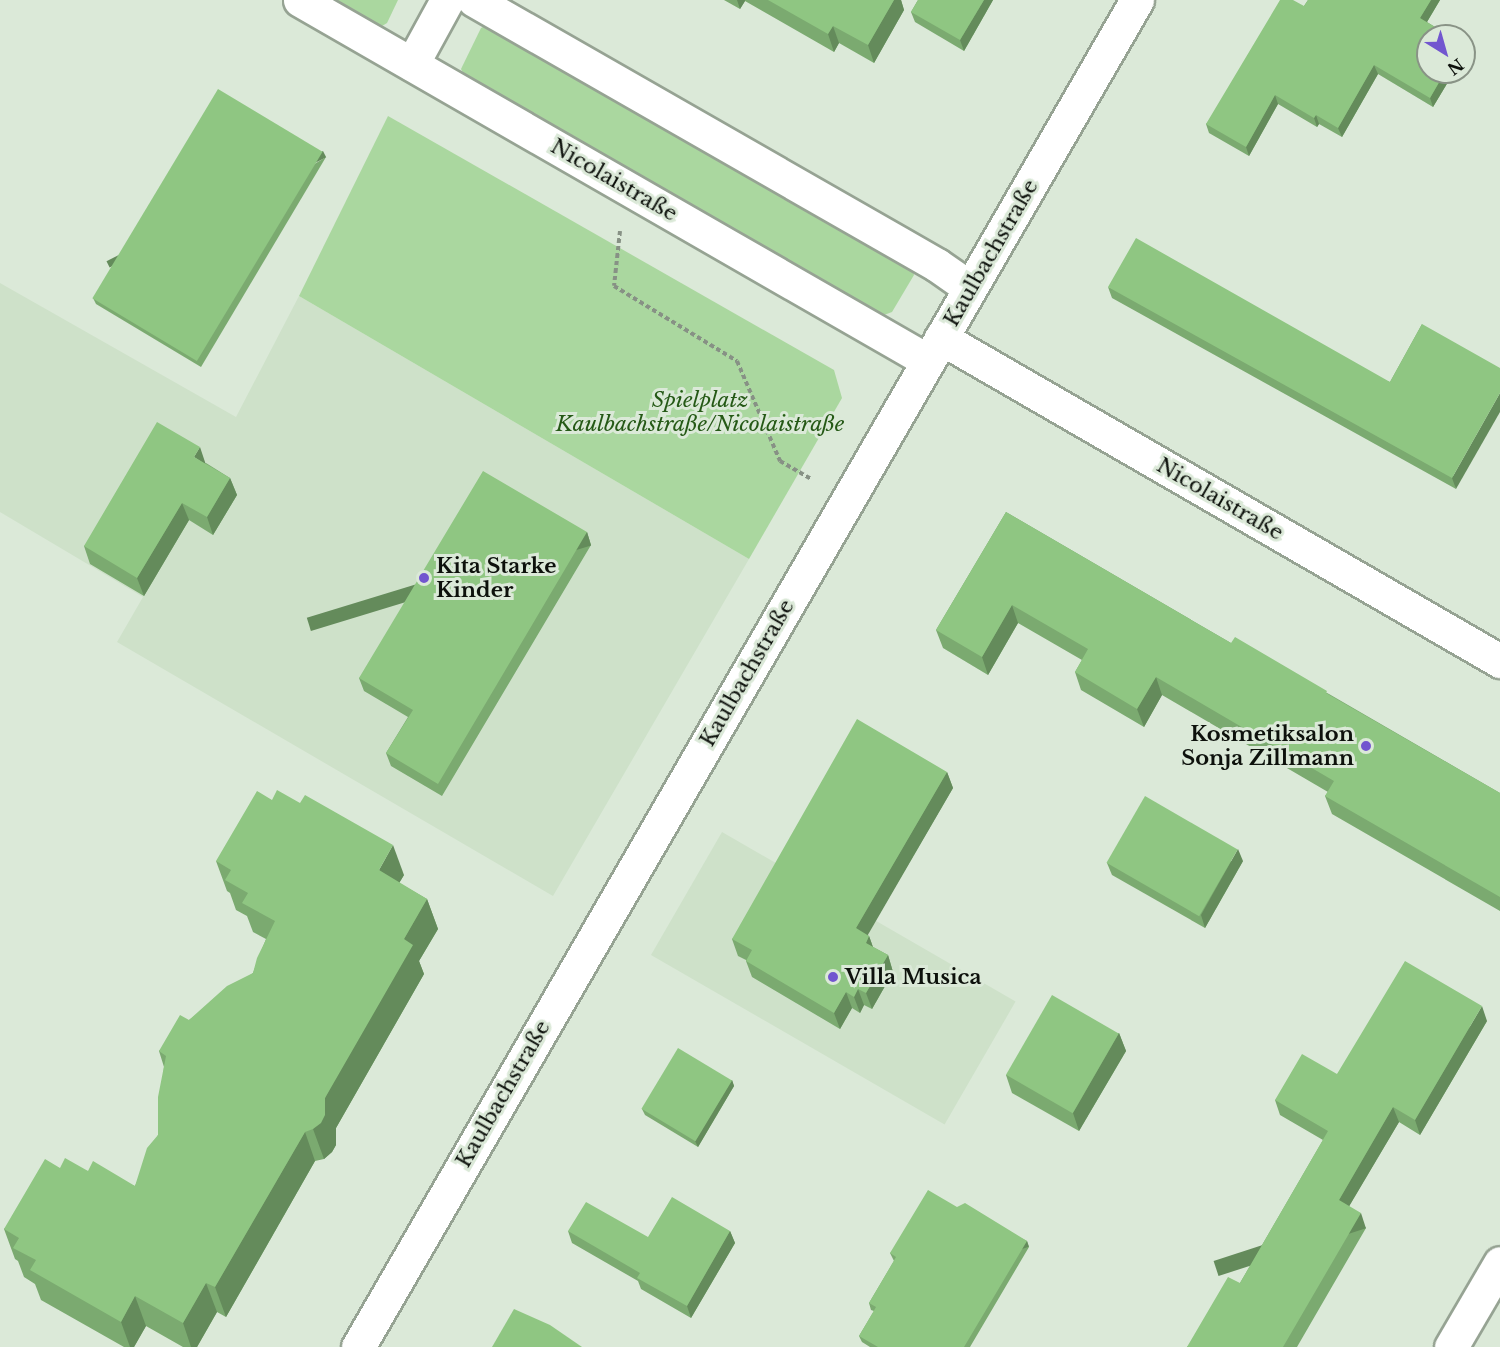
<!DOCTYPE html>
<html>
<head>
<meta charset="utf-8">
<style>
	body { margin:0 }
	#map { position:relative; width:1500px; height:1347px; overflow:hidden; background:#dbe9d8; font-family:"Libre Baskerville",serif }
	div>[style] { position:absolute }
	.built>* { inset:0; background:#cee1c9; transform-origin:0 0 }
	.green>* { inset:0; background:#aad79f }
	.path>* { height:4px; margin-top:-2px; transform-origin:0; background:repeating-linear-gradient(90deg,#879185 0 4.5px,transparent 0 7.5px) }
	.roads { filter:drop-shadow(2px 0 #96a393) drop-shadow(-2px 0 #96a393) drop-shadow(0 2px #96a393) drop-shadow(0 -2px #96a393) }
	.street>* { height:33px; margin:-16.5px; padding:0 16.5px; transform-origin:16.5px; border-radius:16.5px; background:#fff }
	.wall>* { inset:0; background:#7baa70 }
	.shaded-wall>* { inset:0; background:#648b5b; transform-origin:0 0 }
	.building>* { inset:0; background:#8fc682; transform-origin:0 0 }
	.dots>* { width:16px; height:16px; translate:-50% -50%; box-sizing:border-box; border:3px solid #dbe9d8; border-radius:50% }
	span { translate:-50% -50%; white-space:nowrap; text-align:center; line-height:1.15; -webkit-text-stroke:6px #dbe9d8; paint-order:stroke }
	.street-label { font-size:21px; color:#0d110c }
	.park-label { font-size:21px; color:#255916; font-style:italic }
	.poi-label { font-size:21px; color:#0d110c; font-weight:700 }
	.left { translate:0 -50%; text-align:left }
	.right { translate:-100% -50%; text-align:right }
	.north { position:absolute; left:1416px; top:24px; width:60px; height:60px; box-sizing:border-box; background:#dbe9d8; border:2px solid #899386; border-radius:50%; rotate:143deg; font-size:16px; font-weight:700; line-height:24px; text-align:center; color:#0d110c }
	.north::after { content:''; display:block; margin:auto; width:21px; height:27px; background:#7256cf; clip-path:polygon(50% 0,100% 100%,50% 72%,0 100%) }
</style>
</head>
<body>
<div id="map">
	<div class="built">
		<i style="clip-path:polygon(0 283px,236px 417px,299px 296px,749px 559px,553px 896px,117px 642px,143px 597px,0 512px)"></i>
		<i style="left:722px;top:832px;width:339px;height:142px;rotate:30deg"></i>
	</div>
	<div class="green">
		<i style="clip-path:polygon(334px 0,398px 0,387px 23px,382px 26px)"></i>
		<i style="clip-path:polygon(487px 25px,912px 268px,914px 275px,892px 312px,884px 315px,464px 75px,461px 69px,481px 28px)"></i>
		<i style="clip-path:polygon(388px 116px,834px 370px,842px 398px,749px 559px,299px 296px)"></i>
	</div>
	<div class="path">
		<i style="left:620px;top:231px;width:55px;rotate:96.2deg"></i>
		<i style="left:614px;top:286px;width:144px;rotate:31.4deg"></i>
		<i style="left:737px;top:361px;width:109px;rotate:66.7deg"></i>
		<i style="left:780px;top:461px;width:36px;rotate:30deg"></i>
	</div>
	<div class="roads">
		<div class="street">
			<i style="left:300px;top:0;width:724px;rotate:29.89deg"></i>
			<i style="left:474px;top:0;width:533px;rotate:29.78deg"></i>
			<i style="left:937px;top:265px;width:40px;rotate:34.9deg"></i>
			<i style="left:412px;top:64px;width:73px;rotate:-61.3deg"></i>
			<i style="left:941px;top:338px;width:646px;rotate:30.02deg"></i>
			<i style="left:358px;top:1347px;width:1556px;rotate:-59.96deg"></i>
			<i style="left:1451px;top:1347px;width:97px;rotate:-59.7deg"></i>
		</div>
	</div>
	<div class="wall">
		<i style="clip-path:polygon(724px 0,901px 0,904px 10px,874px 63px,839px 43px,834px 52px,745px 1px,740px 9px)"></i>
		<i style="clip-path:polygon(918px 0,993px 0,964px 51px,915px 22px,911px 12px)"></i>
		<i style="clip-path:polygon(1308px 0,1440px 0,1427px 22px,1440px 30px,1442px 36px,1428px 36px,1428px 72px,1454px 72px,1433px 107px,1378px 74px,1342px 137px,1319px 124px,1317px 127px,1278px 104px,1249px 156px,1209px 133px,1206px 124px,1304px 6px)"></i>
		<i style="clip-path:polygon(326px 157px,201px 367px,96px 304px,93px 298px)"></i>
		<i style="clip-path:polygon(1108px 287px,1390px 382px,1422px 324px,1456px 489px,1112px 298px)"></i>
		<i style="clip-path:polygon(206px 463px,230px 478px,237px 495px,213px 535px,189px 520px,144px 596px,90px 564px,84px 546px)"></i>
		<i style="clip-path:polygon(1006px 512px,1231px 643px,1329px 694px,1500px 793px,1500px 911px,1332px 814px,1325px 796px,1328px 792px,1162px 695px,1144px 727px,1081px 690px,1075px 672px,1082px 660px,1018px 623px,988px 675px,943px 648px,936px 630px)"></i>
		<i style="clip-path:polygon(587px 532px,591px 545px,442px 796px,391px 766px,386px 753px,408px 717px,364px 691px,359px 678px)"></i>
		<i style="clip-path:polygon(947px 772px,953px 788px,867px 935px,869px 936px,873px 947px,888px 955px,893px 972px,872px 1009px,864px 1005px,860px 1013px,852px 1008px,840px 1029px,752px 977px,746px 961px,746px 960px,738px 956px,732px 939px)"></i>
		<i style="clip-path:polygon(216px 861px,404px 875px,399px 883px,427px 899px,438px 929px,419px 961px,424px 974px,336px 1128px,336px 1145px,332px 1152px,324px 1159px,315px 1161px,226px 1317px,217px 1312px,197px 1347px,183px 1347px,146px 1326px,134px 1347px,124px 1347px,41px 1300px,35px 1284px,24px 1277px,18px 1261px,15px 1259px,4px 1229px,60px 1168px,88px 1171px,135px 1186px,158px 1135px,164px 1067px,159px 1051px,189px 1020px,253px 973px,266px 939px,253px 932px,247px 916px,236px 910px,230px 893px,227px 891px)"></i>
		<i style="clip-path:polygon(1243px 861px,1205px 928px,1112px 875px,1107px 863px)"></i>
		<i style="clip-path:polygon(1487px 1021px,1420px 1135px,1399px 1122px,1349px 1206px,1366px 1228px,1297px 1347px,1187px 1347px,1240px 1283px,1323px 1140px,1280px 1115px,1275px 1100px,1337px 1074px)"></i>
		<i style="clip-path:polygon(1119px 1033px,1126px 1051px,1079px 1131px,1012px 1093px,1006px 1075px)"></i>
		<i style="clip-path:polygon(732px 1080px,734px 1086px,698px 1147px,645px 1115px,642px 1109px)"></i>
		<i style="clip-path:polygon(957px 1207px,1027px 1241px,1029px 1247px,970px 1347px,870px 1347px,862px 1342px,859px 1336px,874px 1311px,871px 1310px,869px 1303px,894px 1261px,890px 1253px)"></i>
		<i style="clip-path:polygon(568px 1231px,648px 1237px,730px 1231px,735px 1243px,691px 1318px,641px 1289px,638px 1281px,572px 1243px)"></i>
	</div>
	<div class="shaded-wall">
		<i style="clip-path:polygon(737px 0,745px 0,745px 1px,740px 9px)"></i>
		<i style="clip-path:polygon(894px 0,901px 0,904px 10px,874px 63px,868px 45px)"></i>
		<i style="clip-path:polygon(984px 0,993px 0,964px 51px,960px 40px)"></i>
		<i style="clip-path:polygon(1431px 0,1440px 0,1424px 27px,1420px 18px)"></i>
		<i style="clip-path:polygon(833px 26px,839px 43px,834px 52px,828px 34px)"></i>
		<i style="clip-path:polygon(1440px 30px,1442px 36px,1437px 36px)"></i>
		<i style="clip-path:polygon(1374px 65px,1378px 74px,1342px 137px,1338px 128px)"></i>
		<i style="clip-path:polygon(1445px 72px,1454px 72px,1433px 107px,1430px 98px)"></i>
		<i style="clip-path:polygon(1275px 95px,1278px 104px,1249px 156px,1246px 147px)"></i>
		<i style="clip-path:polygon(1316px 115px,1319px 124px,1317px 127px,1314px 118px)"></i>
		<i style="left:323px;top:151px;width:7px;height:243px;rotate:63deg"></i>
		<i style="clip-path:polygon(1500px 393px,1500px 412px,1456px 489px,1452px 478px)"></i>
		<i style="clip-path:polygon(200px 447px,206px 465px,194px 457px)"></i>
		<i style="clip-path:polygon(230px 478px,237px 495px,213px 535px,207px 517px)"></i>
		<i style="clip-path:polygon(182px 503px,189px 520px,144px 596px,137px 578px)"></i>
		<i style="left:587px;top:532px;width:14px;height:293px;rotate:73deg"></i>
		<i style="clip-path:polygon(1012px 605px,1018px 623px,988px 675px,982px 657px)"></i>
		<i style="clip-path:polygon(1156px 677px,1162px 695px,1144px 727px,1137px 709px)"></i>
		<i style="clip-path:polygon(947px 772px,953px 788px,862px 945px,856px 928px)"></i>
		<i style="clip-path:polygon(393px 845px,404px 875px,389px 900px,379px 870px)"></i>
		<i style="clip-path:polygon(1238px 849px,1243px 861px,1205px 928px,1201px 915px)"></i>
		<i style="clip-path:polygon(427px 899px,438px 929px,419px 961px,424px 974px,336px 1128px,336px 1145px,332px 1152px,324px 1159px,313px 1129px,325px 1098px,404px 939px)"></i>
		<i style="clip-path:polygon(869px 936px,875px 953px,866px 943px)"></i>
		<i style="clip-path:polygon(888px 955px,893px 972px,872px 1009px,866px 993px)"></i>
		<i style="clip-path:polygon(858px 989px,864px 1005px,860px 1013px,854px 997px)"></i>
		<i style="clip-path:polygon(846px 992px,852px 1008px,840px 1029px,834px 1013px)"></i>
		<i style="clip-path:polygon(1482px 1006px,1487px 1021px,1420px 1135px,1415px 1120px)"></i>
		<i style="clip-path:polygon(1119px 1033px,1126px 1051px,1079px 1131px,1073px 1113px)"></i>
		<i style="clip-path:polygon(732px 1080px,734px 1086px,698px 1147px,695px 1141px)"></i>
		<i style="clip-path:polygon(1393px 1107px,1399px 1122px,1344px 1215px,1339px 1200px)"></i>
		<i style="clip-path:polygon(305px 1132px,315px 1161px,226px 1317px,215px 1287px)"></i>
		<i style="left:1361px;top:1213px;width:16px;height:155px;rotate:72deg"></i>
		<i style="clip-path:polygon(730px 1231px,735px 1243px,691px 1318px,687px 1306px)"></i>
		<i style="left:1027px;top:1241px;width:6px;height:123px;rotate:72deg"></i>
		<i style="clip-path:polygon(206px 1283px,217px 1312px,197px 1347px,191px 1347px,183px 1323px)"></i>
		<i style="clip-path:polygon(135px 1296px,146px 1326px,134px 1347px,130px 1347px,121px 1322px)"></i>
	</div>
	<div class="building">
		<i style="clip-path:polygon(768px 0,894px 0,868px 45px,833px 26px,828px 34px)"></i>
		<i style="clip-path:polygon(918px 0,984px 0,960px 40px,911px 12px)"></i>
		<i style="clip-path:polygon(1280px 0,1293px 0,1304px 6px,1308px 0,1431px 0,1420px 18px,1440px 30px,1437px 36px,1428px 36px,1428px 72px,1445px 72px,1430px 98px,1374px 65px,1338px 128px,1316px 115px,1314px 118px,1275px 95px,1246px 147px,1206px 124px)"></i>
		<i style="left:218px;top:89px;width:122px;height:244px;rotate:31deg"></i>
		<i style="clip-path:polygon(1136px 238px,1390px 382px,1422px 324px,1500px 368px,1500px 393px,1452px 478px,1108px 287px)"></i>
		<i style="clip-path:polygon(157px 422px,200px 447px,194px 457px,230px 478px,207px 517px,182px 503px,137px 578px,84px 546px)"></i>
		<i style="clip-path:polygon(483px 471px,587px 532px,438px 784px,386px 753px,413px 710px,359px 678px)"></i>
		<i style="clip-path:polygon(1006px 512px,1231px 643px,1235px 637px,1327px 691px,1326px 693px,1500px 793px,1500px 897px,1325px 796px,1334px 781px,1156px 677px,1137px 709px,1075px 672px,1088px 649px,1012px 605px,982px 657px,936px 630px)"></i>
		<i style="clip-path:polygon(857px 719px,947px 772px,856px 928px,869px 936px,866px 943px,888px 955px,866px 993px,858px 989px,854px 997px,846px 992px,834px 1013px,746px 961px,752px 950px,732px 939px)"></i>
		<i style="clip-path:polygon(277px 790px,300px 803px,305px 795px,393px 845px,379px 870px,427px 899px,404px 939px,413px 945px,325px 1098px,325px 1115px,321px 1123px,313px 1129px,305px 1132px,215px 1287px,206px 1283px,183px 1323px,135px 1296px,121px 1322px,30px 1270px,36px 1260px,13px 1248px,19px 1238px,4px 1229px,45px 1159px,60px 1168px,65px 1158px,88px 1171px,93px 1161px,135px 1186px,147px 1148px,158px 1135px,158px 1097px,166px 1056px,159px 1051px,180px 1015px,189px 1020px,227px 986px,253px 973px,257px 958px,275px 921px,242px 903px,248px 893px,225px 880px,231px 870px,216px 861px,257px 791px,272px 800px)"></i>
		<i style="left:1145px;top:796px;width:107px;height:77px;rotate:30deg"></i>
		<i style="clip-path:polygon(1405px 961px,1482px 1006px,1415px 1120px,1393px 1107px,1339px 1200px,1361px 1213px,1283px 1347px,1187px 1347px,1228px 1277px,1240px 1283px,1328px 1131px,1275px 1100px,1302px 1054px,1337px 1074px)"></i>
		<i style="left:1052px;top:995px;width:77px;height:92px;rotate:30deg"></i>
		<i style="left:678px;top:1048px;width:63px;height:71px;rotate:31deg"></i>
		<i style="clip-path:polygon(928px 1190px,957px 1207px,965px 1203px,1027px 1241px,964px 1347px,878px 1347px,859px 1336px,876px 1307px,869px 1303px,896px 1257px,890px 1253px)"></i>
		<i style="clip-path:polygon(672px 1197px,730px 1231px,687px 1306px,637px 1278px,640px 1273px,568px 1231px,586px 1202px,648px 1237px)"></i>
		<i style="clip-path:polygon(514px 1309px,550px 1325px,582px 1347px,492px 1347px)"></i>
	</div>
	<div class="dots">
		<i style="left:424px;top:578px;background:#7256cf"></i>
		<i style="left:1366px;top:746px;background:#7256cf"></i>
		<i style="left:833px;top:977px;background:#7256cf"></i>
	</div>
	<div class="street-label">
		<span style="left:614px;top:180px;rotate:30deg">Nicolaistraße</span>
		<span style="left:991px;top:253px;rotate:-60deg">Kaulbachstraße</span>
		<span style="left:1220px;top:499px;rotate:30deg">Nicolaistraße</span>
		<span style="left:747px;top:673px;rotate:-60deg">Kaulbachstraße</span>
		<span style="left:503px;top:1094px;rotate:-60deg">Kaulbachstraße</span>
	</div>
	<div class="park-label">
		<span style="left:700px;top:412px">Spielplatz<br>Kaulbachstraße/Nicolaistraße</span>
	</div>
	<div class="poi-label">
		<span class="left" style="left:436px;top:578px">Kita Starke<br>Kinder</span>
		<span class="right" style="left:1354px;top:746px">Kosmetiksalon<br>Sonja Zillmann</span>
		<span class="left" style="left:845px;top:977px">Villa Musica</span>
	</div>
	<div class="north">N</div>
</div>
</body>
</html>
